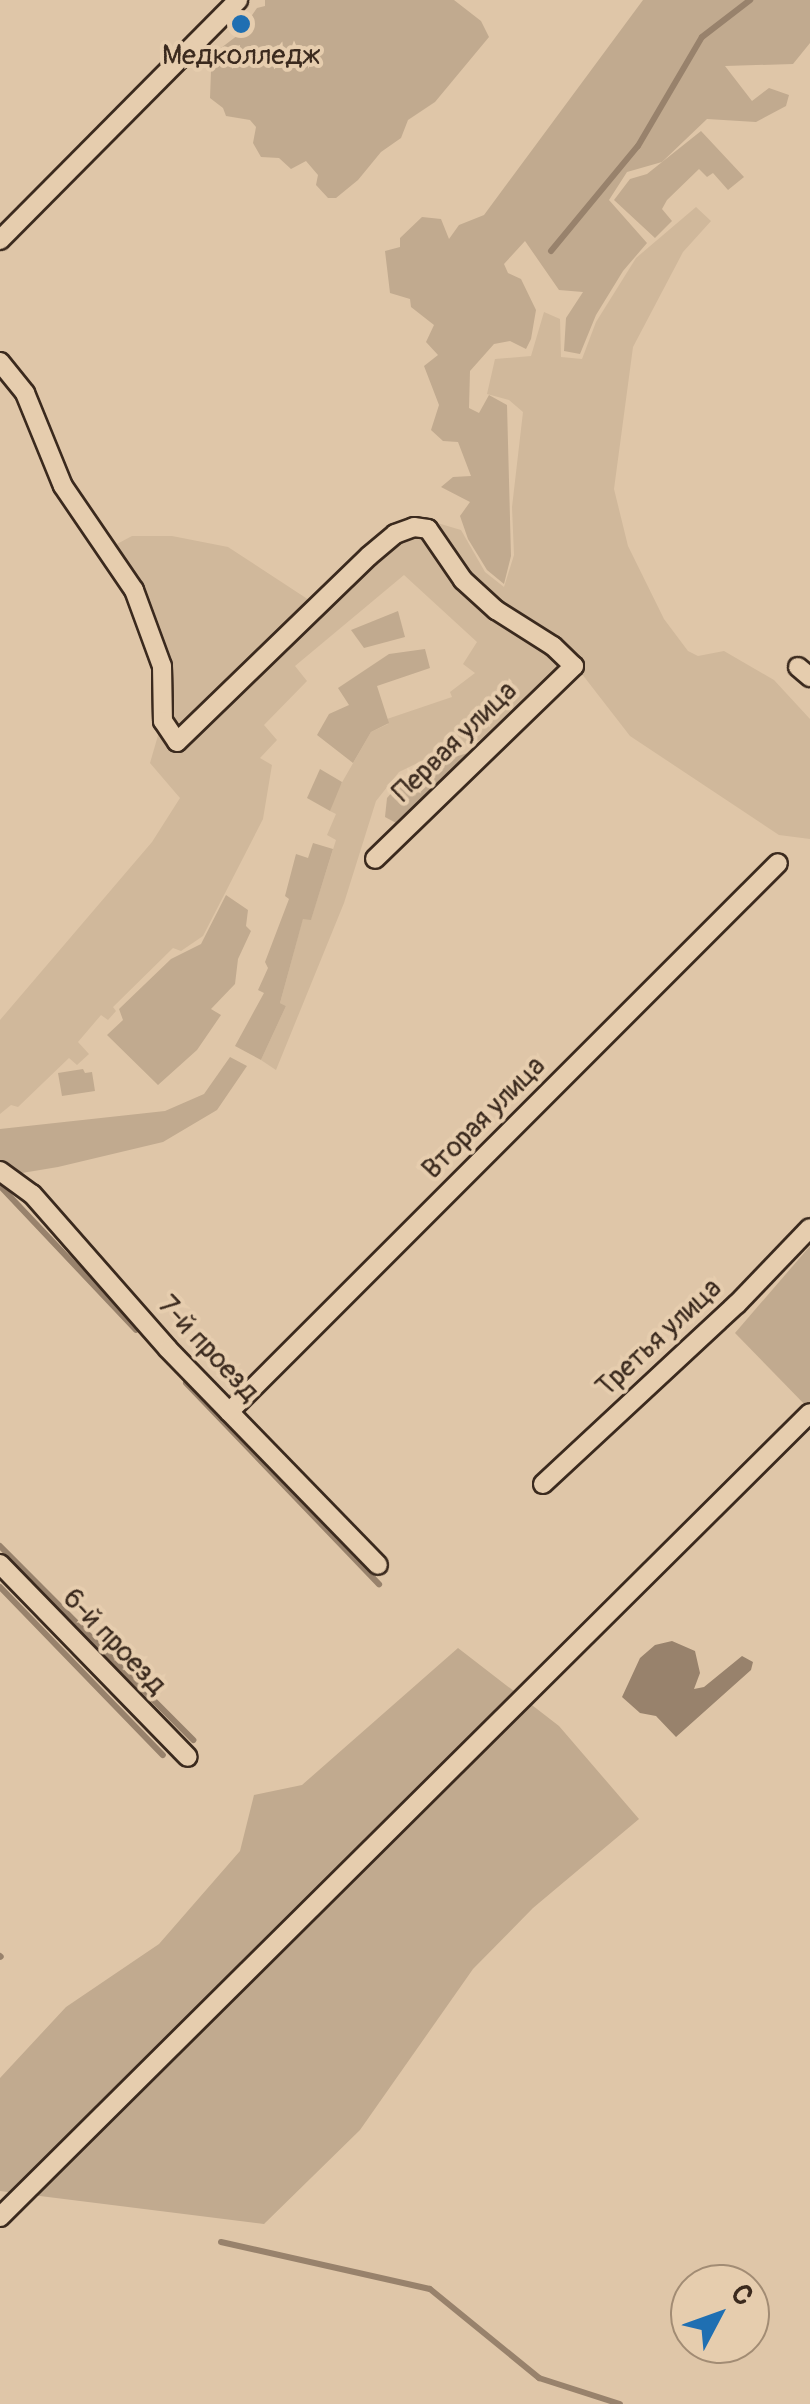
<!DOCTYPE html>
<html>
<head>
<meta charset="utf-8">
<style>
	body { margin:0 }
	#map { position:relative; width:810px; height:2404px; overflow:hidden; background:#dfc6a8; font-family:Pangolin,sans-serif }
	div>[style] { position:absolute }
	.built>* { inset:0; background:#d0b89b }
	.green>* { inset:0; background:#c1aa8f }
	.water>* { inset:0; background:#98826c }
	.stream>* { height:6px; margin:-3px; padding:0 3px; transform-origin:3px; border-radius:3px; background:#98826c }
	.roads { filter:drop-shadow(2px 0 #3b2a1e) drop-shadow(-2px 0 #3b2a1e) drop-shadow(0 2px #3b2a1e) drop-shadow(0 -2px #3b2a1e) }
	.minor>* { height:18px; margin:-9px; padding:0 9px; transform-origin:9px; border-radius:9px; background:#e6cdae }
	.dots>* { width:28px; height:28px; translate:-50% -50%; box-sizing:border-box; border:5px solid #e6cdae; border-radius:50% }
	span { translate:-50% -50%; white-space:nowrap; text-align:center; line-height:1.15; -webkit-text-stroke:8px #e6cdae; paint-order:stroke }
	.poi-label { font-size:28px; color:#3b2a1e }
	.street-label { font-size:28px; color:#3b2a1e }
	.north { position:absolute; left:670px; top:2264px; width:100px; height:100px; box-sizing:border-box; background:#e6cdae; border:2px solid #a28c74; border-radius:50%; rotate:49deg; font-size:28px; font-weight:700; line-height:40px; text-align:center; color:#3b2a1e }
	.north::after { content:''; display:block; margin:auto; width:35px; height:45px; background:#1f6fb2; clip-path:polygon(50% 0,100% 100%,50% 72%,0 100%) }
</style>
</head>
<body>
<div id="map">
	<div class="built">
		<i style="clip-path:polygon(696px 207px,711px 221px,683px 252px,633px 347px,614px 489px,628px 546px,664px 619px,688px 651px,698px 656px,724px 651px,774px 680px,810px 719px,810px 839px,779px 835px,630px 736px,568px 656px,496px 735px,438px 753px,399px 772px,376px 801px,344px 903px,276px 1070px,261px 1060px,286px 1006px,280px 1003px,303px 918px,311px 919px,336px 840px,327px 835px,336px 814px,330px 811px,333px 798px,371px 732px,388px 724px,387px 719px,452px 697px,450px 692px,475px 673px,463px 664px,477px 642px,404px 575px,295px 666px,307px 681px,264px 725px,277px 740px,260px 758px,272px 765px,263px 819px,203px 936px,181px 951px,173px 948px,113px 1007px,116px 1011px,108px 1020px,101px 1015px,78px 1042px,89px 1054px,77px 1065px,69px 1058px,18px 1107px,11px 1105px,0 1114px,0 1020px,152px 842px,180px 798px,150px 763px,168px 701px,158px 687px,170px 661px,138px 618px,117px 544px,132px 536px,172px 536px,228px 547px,309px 600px,394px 528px,417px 517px,461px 530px,485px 572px,504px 587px,514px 555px,512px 507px,523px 412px,509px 400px,487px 394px,495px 359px,531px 356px,544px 312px,560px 319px,561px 357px,582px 359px,596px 322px,636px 258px)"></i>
	</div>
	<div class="green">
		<i style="clip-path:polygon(265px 0,454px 0,481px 21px,489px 37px,435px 102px,408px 120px,401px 138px,381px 152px,358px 180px,336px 198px,328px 198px,316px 185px,318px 175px,306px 161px,291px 169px,279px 158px,261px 157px,253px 143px,256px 127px,250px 120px,226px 116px,223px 108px,210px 98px,211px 71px,221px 48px,238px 35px,257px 8px,265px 6px)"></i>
		<i style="clip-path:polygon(643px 0,810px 0,810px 43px,793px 64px,725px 66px,752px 101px,769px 88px,789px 95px,786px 106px,756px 122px,707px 119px,662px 162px,627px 172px,609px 200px,647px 243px,623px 271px,596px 315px,580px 354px,564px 351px,566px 318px,583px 292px,559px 290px,525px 241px,504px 264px,508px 273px,521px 279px,536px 310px,531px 339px,526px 349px,510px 341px,494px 344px,470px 371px,469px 408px,479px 413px,489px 395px,507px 405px,511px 556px,504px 584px,487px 570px,468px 539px,460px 516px,470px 502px,441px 487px,453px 477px,471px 476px,458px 442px,443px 441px,431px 430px,439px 405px,424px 366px,438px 355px,426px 342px,434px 325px,411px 307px,410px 299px,390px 293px,385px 251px,400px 247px,400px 238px,422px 217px,441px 219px,449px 239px,459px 225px,484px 215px)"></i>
		<i style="clip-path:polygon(701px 131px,744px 177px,728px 190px,713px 173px,707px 177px,699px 169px,667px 200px,662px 209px,672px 221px,655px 238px,614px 200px,630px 179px,647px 174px)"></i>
		<i style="clip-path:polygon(398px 611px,405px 637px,364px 648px,351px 630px)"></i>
		<i style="clip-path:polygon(425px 649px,430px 668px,377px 686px,389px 723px,371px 732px,353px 763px,317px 735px,329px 714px,349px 705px,338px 688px,389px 654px)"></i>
		<i style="clip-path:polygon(481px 749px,407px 821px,398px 824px,385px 817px,387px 798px,401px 782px,435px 763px)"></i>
		<i style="clip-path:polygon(320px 769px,342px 782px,330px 811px,307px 798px)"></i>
		<i style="clip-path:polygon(313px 843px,333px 849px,311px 920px,303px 919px,280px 1003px,286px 1006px,261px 1060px,235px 1046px,264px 993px,258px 990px,268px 968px,265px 962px,289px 899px,285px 896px,296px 854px,308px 858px)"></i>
		<i style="clip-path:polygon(226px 895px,248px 910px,246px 926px,251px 931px,238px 959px,235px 984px,211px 1009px,221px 1015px,197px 1050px,158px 1085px,107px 1035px,123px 1020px,119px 1009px,171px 959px,201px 944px)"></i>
		<i style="clip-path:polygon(230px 1057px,247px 1066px,217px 1110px,163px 1142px,58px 1167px,22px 1173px,0 1167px,0 1129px,165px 1111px,204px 1094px)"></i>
		<i style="clip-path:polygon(83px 1069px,85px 1073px,92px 1072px,95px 1091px,62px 1096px,58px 1073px)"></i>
		<i style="clip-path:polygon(810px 1246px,810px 1410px,735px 1333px)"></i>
		<i style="clip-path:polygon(458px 1648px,559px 1726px,639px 1819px,533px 1908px,473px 1969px,360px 2130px,264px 2224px,0 2191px,0 2078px,66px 2007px,159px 1944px,240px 1851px,254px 1795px,302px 1785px)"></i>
	</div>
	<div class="water">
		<i style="clip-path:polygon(672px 1641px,695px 1651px,700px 1673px,694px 1689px,704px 1687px,742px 1656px,753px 1662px,751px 1670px,676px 1737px,656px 1716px,640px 1713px,622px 1697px,640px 1658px,655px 1645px)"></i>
	</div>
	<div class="stream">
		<i style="left:551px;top:251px;width:136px;rotate:-50.4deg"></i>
		<i style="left:638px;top:146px;width:126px;rotate:-59.6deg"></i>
		<i style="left:702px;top:37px;width:61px;rotate:-37.6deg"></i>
		<i style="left:0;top:1186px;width:198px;rotate:46.6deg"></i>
		<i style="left:186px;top:1383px;width:279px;rotate:46.2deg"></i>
		<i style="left:0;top:1546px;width:274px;rotate:45.1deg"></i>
		<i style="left:0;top:1587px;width:234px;rotate:45.9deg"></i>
		<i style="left:0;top:1956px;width:1px;rotate:45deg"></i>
		<i style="left:221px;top:2242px;width:214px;rotate:12.7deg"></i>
		<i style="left:430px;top:2289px;width:141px;rotate:39.2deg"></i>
		<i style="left:539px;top:2378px;width:85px;rotate:17.8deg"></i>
	</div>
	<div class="roads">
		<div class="minor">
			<i style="left:0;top:240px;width:338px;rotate:-45.2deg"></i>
			<i style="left:0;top:362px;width:40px;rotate:51deg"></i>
			<i style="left:25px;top:393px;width:100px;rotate:67.8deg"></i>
			<i style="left:63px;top:486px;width:126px;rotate:55.7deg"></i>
			<i style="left:134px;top:590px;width:81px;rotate:69.8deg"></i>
			<i style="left:162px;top:666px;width:55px;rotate:89deg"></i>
			<i style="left:163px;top:721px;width:25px;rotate:56deg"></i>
			<i style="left:177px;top:742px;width:267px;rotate:-44.1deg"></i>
			<i style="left:369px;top:556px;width:34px;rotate:-40deg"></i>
			<i style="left:395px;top:534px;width:20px;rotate:-20deg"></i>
			<i style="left:414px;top:527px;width:14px;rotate:8deg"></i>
			<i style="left:428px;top:529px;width:62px;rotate:55.5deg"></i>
			<i style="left:463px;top:580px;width:45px;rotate:42.3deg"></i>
			<i style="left:496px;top:610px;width:67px;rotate:32.3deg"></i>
			<i style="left:553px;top:646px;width:29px;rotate:44deg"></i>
			<i style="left:574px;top:666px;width:277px;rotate:135.9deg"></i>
			<i style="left:798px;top:667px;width:16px;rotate:40deg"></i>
			<i style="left:0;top:1171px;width:39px;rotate:36deg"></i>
			<i style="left:32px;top:1194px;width:206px;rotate:48.7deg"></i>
			<i style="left:168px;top:1349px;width:301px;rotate:45.8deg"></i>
			<i style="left:229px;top:1412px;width:776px;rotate:-45deg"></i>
			<i style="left:543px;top:1484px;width:265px;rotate:-42.9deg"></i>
			<i style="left:737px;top:1304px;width:105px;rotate:-46.2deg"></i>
			<i style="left:0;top:1564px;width:269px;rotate:45.8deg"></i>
			<i style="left:0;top:2217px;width:1141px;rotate:-44.79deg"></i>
		</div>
	</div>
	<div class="dots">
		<i style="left:241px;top:24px;background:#1f6fb2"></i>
	</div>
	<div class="poi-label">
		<span style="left:241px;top:56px">Медколледж</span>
	</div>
	<div class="street-label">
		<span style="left:455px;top:742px;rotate:-44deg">Первая улица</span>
		<span style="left:484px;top:1118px;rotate:-45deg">Вторая улица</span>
		<span style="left:659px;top:1338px;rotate:-43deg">Третья улица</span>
		<span style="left:208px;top:1349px;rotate:47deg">7-й проезд</span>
		<span style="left:114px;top:1642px;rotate:46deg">6-й проезд</span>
	</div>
	<div class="north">С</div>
</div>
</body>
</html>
